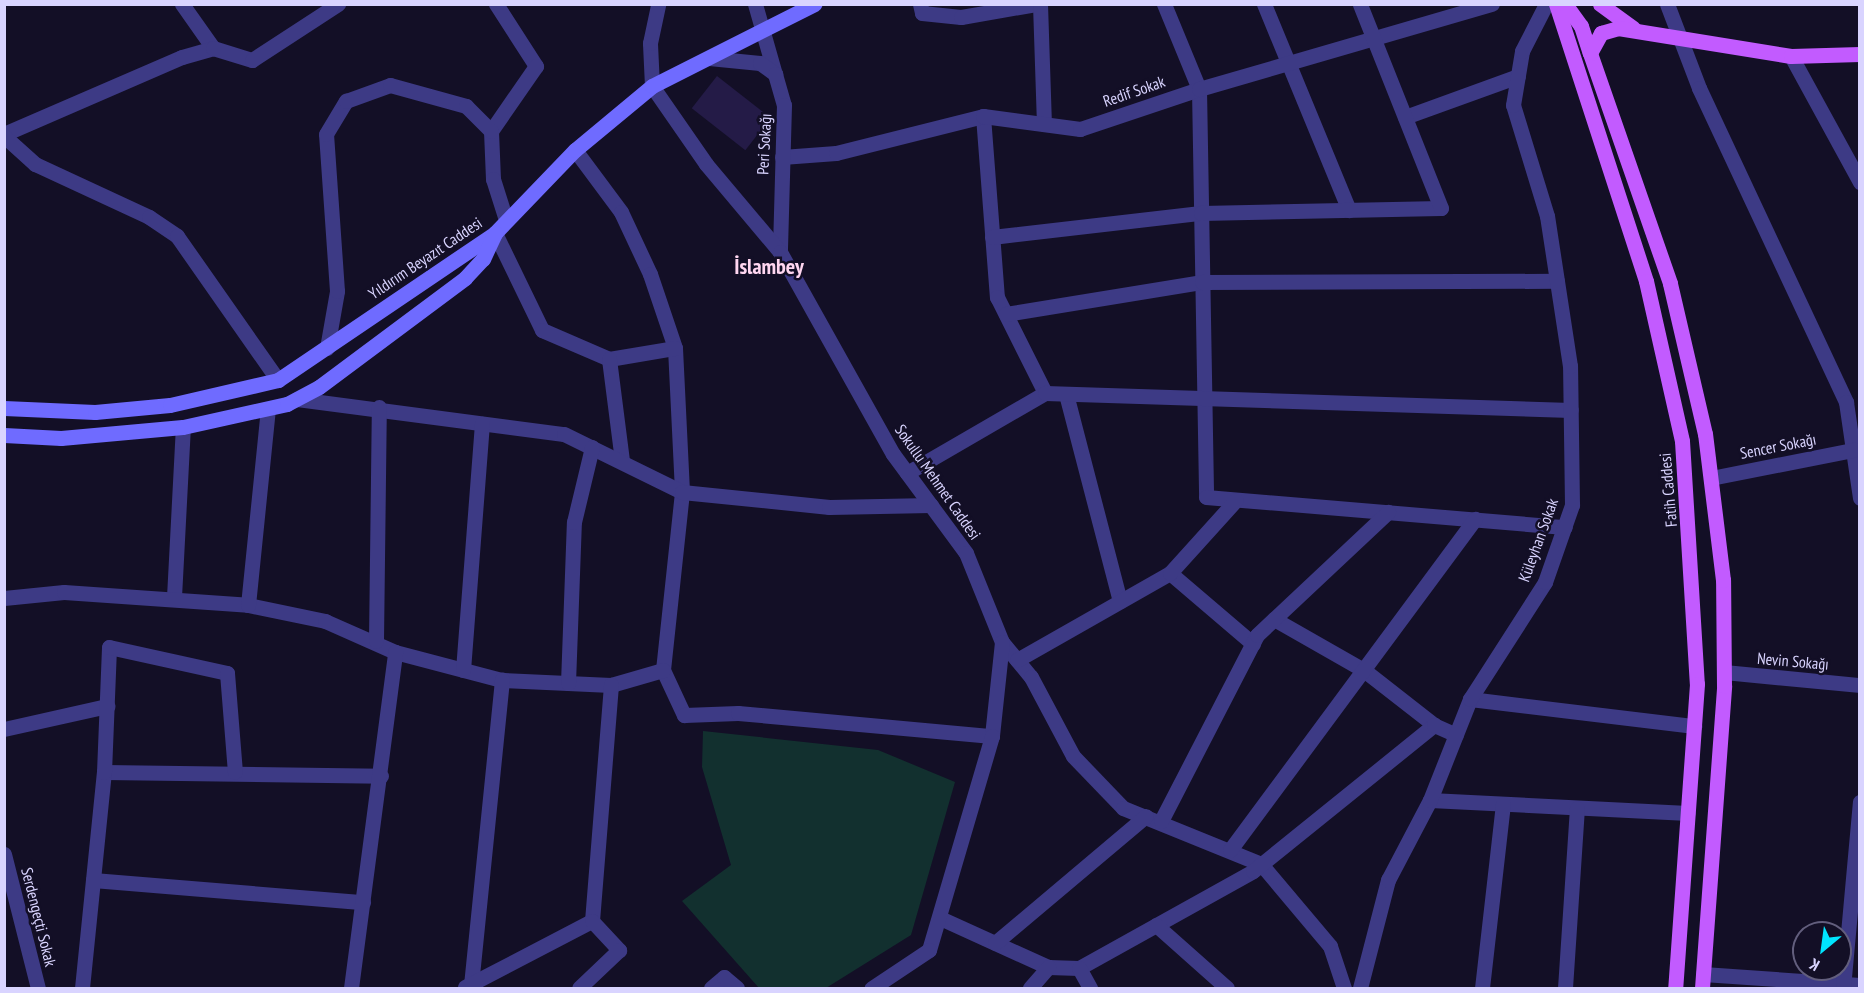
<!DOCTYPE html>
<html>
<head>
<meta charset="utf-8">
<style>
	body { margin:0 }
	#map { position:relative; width:1864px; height:993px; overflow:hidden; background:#130f26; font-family:"PT Sans Narrow",sans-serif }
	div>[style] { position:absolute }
	.green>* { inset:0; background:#12302f }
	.building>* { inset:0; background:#241b47; transform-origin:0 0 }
	.minor>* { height:15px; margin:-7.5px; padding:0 7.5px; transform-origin:7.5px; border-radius:7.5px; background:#3d3a85 }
	.tertiary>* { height:15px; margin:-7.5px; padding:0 7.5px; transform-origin:7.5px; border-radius:7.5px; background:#3d3a85 }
	.secondary>* { height:15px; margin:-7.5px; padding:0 7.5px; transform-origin:7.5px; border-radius:7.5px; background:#6f6bff }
	.primary>* { height:15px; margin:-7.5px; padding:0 7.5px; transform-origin:7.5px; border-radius:7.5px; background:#c25bff }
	span { translate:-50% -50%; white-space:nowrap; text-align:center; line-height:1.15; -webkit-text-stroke:5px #130f26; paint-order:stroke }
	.street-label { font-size:16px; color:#d9d4ff }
	.district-label { font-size:22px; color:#ffd6f0; font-weight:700 }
	.frame { position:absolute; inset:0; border:6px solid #d9d4ff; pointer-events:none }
	.north { position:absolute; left:1792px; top:921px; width:60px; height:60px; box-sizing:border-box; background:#130f26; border:2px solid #625e7d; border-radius:50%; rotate:209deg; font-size:16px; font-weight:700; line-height:24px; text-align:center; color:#d9d4ff }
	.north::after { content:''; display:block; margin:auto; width:21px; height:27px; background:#00e5ff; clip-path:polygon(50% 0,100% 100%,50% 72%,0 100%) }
</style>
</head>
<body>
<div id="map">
	<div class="green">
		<i style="clip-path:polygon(703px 731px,878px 750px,955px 782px,911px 935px,826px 988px,759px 988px,682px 901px,731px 865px,702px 767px)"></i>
	</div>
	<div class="building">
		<i style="left:717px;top:76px;width:68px;height:41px;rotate:38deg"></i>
	</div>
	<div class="minor">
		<i style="left:182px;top:4px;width:54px;rotate:54.8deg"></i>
		<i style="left:496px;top:4px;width:74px;rotate:57.2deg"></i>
		<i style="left:536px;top:66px;width:79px;rotate:124.7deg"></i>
		<i style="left:491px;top:131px;width:48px;rotate:87.6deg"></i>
		<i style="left:493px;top:179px;width:43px;rotate:72.4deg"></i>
		<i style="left:755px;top:4px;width:73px;rotate:74.1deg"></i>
		<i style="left:920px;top:4px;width:9px;rotate:77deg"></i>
		<i style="left:922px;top:13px;width:39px;rotate:6deg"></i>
		<i style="left:961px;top:17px;width:76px;rotate:-9.8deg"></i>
		<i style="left:1040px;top:4px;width:120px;rotate:88.1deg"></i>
		<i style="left:1164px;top:4px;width:92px;rotate:67.6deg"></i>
		<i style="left:1199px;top:89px;width:408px;rotate:89deg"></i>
		<i style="left:1206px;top:497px;width:360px;rotate:4.8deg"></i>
		<i style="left:1264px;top:4px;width:223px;rotate:67.6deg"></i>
		<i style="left:1667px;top:4px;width:90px;rotate:69.1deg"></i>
		<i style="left:1699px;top:88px;width:347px;rotate:64.9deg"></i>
		<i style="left:1846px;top:402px;width:97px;rotate:81.7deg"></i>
		<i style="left:1791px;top:56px;width:144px;rotate:61.3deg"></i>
		<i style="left:652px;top:86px;width:43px;rotate:-92.7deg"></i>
		<i style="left:650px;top:43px;width:40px;rotate:-78deg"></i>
		<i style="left:983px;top:116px;width:182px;rotate:85.6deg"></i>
		<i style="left:997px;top:297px;width:107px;rotate:63.4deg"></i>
		<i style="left:1405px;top:117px;width:120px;rotate:-19.9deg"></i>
		<i style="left:4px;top:134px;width:194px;rotate:-23.4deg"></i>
		<i style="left:182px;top:57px;width:32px;rotate:-16deg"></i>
		<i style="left:213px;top:48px;width:41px;rotate:17.1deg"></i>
		<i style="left:252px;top:60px;width:103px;rotate:-33.1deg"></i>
		<i style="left:4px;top:136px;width:42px;rotate:42.1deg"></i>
		<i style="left:35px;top:164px;width:126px;rotate:24.9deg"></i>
		<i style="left:149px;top:217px;width:34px;rotate:34deg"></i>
		<i style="left:177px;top:236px;width:176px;rotate:55deg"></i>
		<i style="left:575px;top:150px;width:77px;rotate:53.4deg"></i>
		<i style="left:621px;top:212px;width:68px;rotate:64.9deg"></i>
		<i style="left:650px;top:274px;width:78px;rotate:71.3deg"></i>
		<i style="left:675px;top:348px;width:144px;rotate:87.2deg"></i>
		<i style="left:682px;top:492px;width:179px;rotate:96.1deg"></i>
		<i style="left:663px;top:670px;width:50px;rotate:65deg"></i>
		<i style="left:684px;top:715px;width:54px;rotate:-2.1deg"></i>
		<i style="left:738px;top:713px;width:255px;rotate:5.2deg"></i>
		<i style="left:782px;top:157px;width:54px;rotate:-4.2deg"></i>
		<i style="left:836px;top:153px;width:152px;rotate:-14.1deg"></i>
		<i style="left:983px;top:116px;width:98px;rotate:7.6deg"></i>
		<i style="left:1080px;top:129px;width:126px;rotate:-18.6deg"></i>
		<i style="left:1199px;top:89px;width:305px;rotate:-16.2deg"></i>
		<i style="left:495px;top:233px;width:108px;rotate:64.1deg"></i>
		<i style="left:542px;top:330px;width:73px;rotate:23.4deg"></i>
		<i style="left:609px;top:359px;width:67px;rotate:-9.5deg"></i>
		<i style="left:992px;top:237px;width:210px;rotate:-6.6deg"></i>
		<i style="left:1201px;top:213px;width:240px;rotate:-1.2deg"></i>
		<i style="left:1441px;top:208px;width:219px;rotate:-111.7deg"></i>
		<i style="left:1006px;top:314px;width:199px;rotate:-9.3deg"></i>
		<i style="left:1202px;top:282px;width:355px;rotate:-0.2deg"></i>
		<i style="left:327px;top:348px;width:58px;rotate:-80deg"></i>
		<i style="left:337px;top:291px;width:157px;rotate:-94deg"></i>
		<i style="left:326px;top:134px;width:39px;rotate:-59deg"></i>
		<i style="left:346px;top:101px;width:47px;rotate:-20deg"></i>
		<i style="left:390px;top:85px;width:79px;rotate:15.4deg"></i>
		<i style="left:466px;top:106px;width:35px;rotate:45deg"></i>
		<i style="left:609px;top:359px;width:102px;rotate:82.7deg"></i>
		<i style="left:1066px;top:394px;width:214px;rotate:75.4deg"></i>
		<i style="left:297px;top:399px;width:269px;rotate:7.5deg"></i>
		<i style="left:564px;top:434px;width:131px;rotate:26.2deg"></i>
		<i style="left:682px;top:492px;width:148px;rotate:5.8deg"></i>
		<i style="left:829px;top:507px;width:102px;rotate:-1.1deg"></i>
		<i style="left:907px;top:473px;width:160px;rotate:-30.1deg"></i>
		<i style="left:1045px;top:393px;width:526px;rotate:1.85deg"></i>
		<i style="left:1711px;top:478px;width:145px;rotate:-11.2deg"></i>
		<i style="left:1170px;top:573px;width:109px;rotate:40.5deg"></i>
		<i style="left:174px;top:597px;width:170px;rotate:-87deg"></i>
		<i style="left:4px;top:598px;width:60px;rotate:-5.7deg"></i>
		<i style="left:64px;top:592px;width:184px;rotate:4deg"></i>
		<i style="left:248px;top:605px;width:79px;rotate:11.7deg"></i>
		<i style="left:325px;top:621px;width:77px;rotate:23.9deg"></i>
		<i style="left:395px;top:652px;width:111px;rotate:14.7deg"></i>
		<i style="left:502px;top:680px;width:109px;rotate:2.6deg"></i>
		<i style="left:611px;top:685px;width:54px;rotate:-16.1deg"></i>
		<i style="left:248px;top:605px;width:197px;rotate:-84.2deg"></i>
		<i style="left:1274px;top:619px;width:105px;rotate:29.7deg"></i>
		<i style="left:1365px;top:671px;width:88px;rotate:38deg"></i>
		<i style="left:376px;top:641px;width:234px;rotate:-89.3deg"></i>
		<i style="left:1002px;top:642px;width:45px;rotate:50.4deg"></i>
		<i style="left:1031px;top:677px;width:89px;rotate:62deg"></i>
		<i style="left:1073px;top:756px;width:72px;rotate:46.1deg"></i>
		<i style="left:1123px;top:808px;width:149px;rotate:22.1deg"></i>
		<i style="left:1261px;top:864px;width:107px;rotate:49.9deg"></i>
		<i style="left:1330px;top:946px;width:44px;rotate:71.6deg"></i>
		<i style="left:1017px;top:660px;width:176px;rotate:-29.6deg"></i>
		<i style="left:1170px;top:573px;width:98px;rotate:-47.9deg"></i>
		<i style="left:463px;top:670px;width:247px;rotate:-85.6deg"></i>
		<i style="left:1724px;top:672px;width:137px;rotate:5.5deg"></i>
		<i style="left:568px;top:683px;width:161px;rotate:-87.9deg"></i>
		<i style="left:574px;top:522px;width:77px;rotate:-76.5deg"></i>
		<i style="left:1470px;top:699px;width:226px;rotate:6.9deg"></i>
		<i style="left:4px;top:729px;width:106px;rotate:-12.6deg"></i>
		<i style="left:104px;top:772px;width:277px;rotate:0.8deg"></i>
		<i style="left:1430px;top:800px;width:258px;rotate:2.9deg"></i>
		<i style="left:1161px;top:821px;width:209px;rotate:-62.7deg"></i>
		<i style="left:1257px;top:635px;width:180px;rotate:-43.2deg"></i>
		<i style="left:1230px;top:850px;width:412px;rotate:-53.5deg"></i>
		<i style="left:4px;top:854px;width:138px;rotate:75.8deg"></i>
		<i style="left:93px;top:880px;width:271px;rotate:4.7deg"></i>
		<i style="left:940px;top:918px;width:119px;rotate:24.4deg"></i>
		<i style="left:1048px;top:967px;width:31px;rotate:2deg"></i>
		<i style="left:1079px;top:968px;width:199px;rotate:-29.1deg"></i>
		<i style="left:1253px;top:871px;width:233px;rotate:-38.9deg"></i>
		<i style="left:1434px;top:725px;width:24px;rotate:24deg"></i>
		<i style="left:592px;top:921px;width:237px;rotate:-85.4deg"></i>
		<i style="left:1156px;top:925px;width:95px;rotate:41.6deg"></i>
		<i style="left:995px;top:943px;width:197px;rotate:-40.1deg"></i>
		<i style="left:1079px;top:968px;width:23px;rotate:61deg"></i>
		<i style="left:1703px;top:974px;width:157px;rotate:4deg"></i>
		<i style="left:471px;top:985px;width:307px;rotate:-84.2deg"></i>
		<i style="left:465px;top:987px;width:143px;rotate:-27.5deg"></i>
		<i style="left:592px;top:921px;width:40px;rotate:47deg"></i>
		<i style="left:619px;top:950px;width:55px;rotate:136.5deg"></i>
		<i style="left:82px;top:988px;width:217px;rotate:-84.2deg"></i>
		<i style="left:104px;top:772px;width:125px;rotate:-87.7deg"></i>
		<i style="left:109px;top:647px;width:121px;rotate:12.4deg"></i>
		<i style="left:227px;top:673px;width:99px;rotate:85.4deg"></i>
		<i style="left:351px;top:988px;width:339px;rotate:-82.5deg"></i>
		<i style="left:711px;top:988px;width:17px;rotate:-40deg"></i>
		<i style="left:724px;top:977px;width:17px;rotate:40deg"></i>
		<i style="left:1030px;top:988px;width:28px;rotate:-49deg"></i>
		<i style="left:1360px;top:988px;width:112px;rotate:-75.5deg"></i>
		<i style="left:1388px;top:880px;width:90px;rotate:-62.3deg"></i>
		<i style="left:1430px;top:800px;width:109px;rotate:-68.4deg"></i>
		<i style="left:1470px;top:699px;width:139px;rotate:-57.3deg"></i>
		<i style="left:1545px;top:582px;width:82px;rotate:-70.7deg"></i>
		<i style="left:1572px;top:505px;width:139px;rotate:-90.8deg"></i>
		<i style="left:1570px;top:366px;width:152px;rotate:-98.7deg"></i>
		<i style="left:1547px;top:216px;width:116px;rotate:-107deg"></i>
		<i style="left:1513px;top:105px;width:55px;rotate:-80.5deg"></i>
		<i style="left:1522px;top:51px;width:53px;rotate:-62.9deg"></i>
		<i style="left:1482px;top:988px;width:185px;rotate:-83.5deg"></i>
		<i style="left:1565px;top:988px;width:180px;rotate:-86.2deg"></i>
		<i style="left:1843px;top:988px;width:187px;rotate:-84.8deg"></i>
	</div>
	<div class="tertiary">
		<i style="left:709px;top:58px;width:51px;rotate:5.6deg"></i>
		<i style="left:760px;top:63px;width:19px;rotate:36deg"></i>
		<i style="left:775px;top:74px;width:32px;rotate:74deg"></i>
		<i style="left:784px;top:105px;width:147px;rotate:91.6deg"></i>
		<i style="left:652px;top:86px;width:95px;rotate:55.3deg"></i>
		<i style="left:706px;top:164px;width:115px;rotate:49.9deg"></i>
		<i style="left:780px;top:252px;width:231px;rotate:60.8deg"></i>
		<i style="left:893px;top:454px;width:123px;rotate:53.6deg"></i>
		<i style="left:966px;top:553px;width:96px;rotate:68deg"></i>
		<i style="left:1002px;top:642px;width:95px;rotate:96.1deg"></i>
		<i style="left:992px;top:736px;width:223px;rotate:106.4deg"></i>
		<i style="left:929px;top:950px;width:69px;rotate:146.3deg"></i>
	</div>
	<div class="secondary">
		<i style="left:4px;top:408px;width:91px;rotate:2.5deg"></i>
		<i style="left:95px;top:412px;width:75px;rotate:-5.3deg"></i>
		<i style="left:170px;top:405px;width:111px;rotate:-13deg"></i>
		<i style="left:278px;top:380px;width:262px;rotate:-34.1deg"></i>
		<i style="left:495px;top:233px;width:115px;rotate:-46.1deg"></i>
		<i style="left:575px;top:150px;width:100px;rotate:-39.7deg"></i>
		<i style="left:652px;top:86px;width:182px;rotate:-26.8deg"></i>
		<i style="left:4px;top:435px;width:57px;rotate:3deg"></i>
		<i style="left:61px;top:438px;width:122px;rotate:-5.2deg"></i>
		<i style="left:183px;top:427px;width:107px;rotate:-12.5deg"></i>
		<i style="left:287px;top:404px;width:36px;rotate:-28deg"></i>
		<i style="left:319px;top:387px;width:182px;rotate:-36.7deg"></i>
		<i style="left:465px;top:278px;width:26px;rotate:-47deg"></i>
		<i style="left:483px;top:259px;width:29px;rotate:-65deg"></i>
	</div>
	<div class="primary">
		<i style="left:1556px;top:4px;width:291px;rotate:72deg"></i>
		<i style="left:1646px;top:281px;width:164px;rotate:77.3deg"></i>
		<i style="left:1682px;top:441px;width:243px;rotate:86.5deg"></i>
		<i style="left:1697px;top:684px;width:305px;rotate:94.1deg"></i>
		<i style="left:1565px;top:4px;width:27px;rotate:54deg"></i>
		<i style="left:1581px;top:26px;width:28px;rotate:72deg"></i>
		<i style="left:1600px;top:4px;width:41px;rotate:36deg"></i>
		<i style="left:1702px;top:988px;width:303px;rotate:-85.8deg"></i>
		<i style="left:1724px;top:686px;width:106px;rotate:-90.5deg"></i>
		<i style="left:1723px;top:580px;width:147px;rotate:-97deg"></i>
		<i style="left:1705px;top:434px;width:155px;rotate:-103.1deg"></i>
		<i style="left:1670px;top:283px;width:244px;rotate:-109.2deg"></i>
		<i style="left:1590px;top:53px;width:23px;rotate:-61deg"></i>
		<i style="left:1601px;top:33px;width:18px;rotate:-16deg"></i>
		<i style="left:1618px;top:28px;width:175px;rotate:9.2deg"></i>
		<i style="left:1791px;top:56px;width:69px;rotate:-1.7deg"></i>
	</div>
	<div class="street-label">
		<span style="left:1134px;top:91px;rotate:-19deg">Redif Sokak</span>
		<span style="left:764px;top:144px;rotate:-87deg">Peri Sokağı</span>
		<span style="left:425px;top:258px;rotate:-34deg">Yıldırım Beyazıt Caddesi</span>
		<span style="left:1778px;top:446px;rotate:-11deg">Sencer Sokağı</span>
		<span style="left:938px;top:482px;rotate:55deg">Sokullu Mehmet Caddesi</span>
		<span style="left:1668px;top:490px;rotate:-95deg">Fatih Caddesi</span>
		<span style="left:1538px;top:540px;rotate:-70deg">Küleyhan Sokak</span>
		<span style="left:1793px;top:661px;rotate:5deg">Nevin Sokağı</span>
		<span style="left:39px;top:917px;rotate:76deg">Serdengeçti Sokak</span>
	</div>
	<div class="district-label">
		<span style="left:769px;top:267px">İslambey</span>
	</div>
	<div class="frame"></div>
	<div class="north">K</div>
</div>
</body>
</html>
